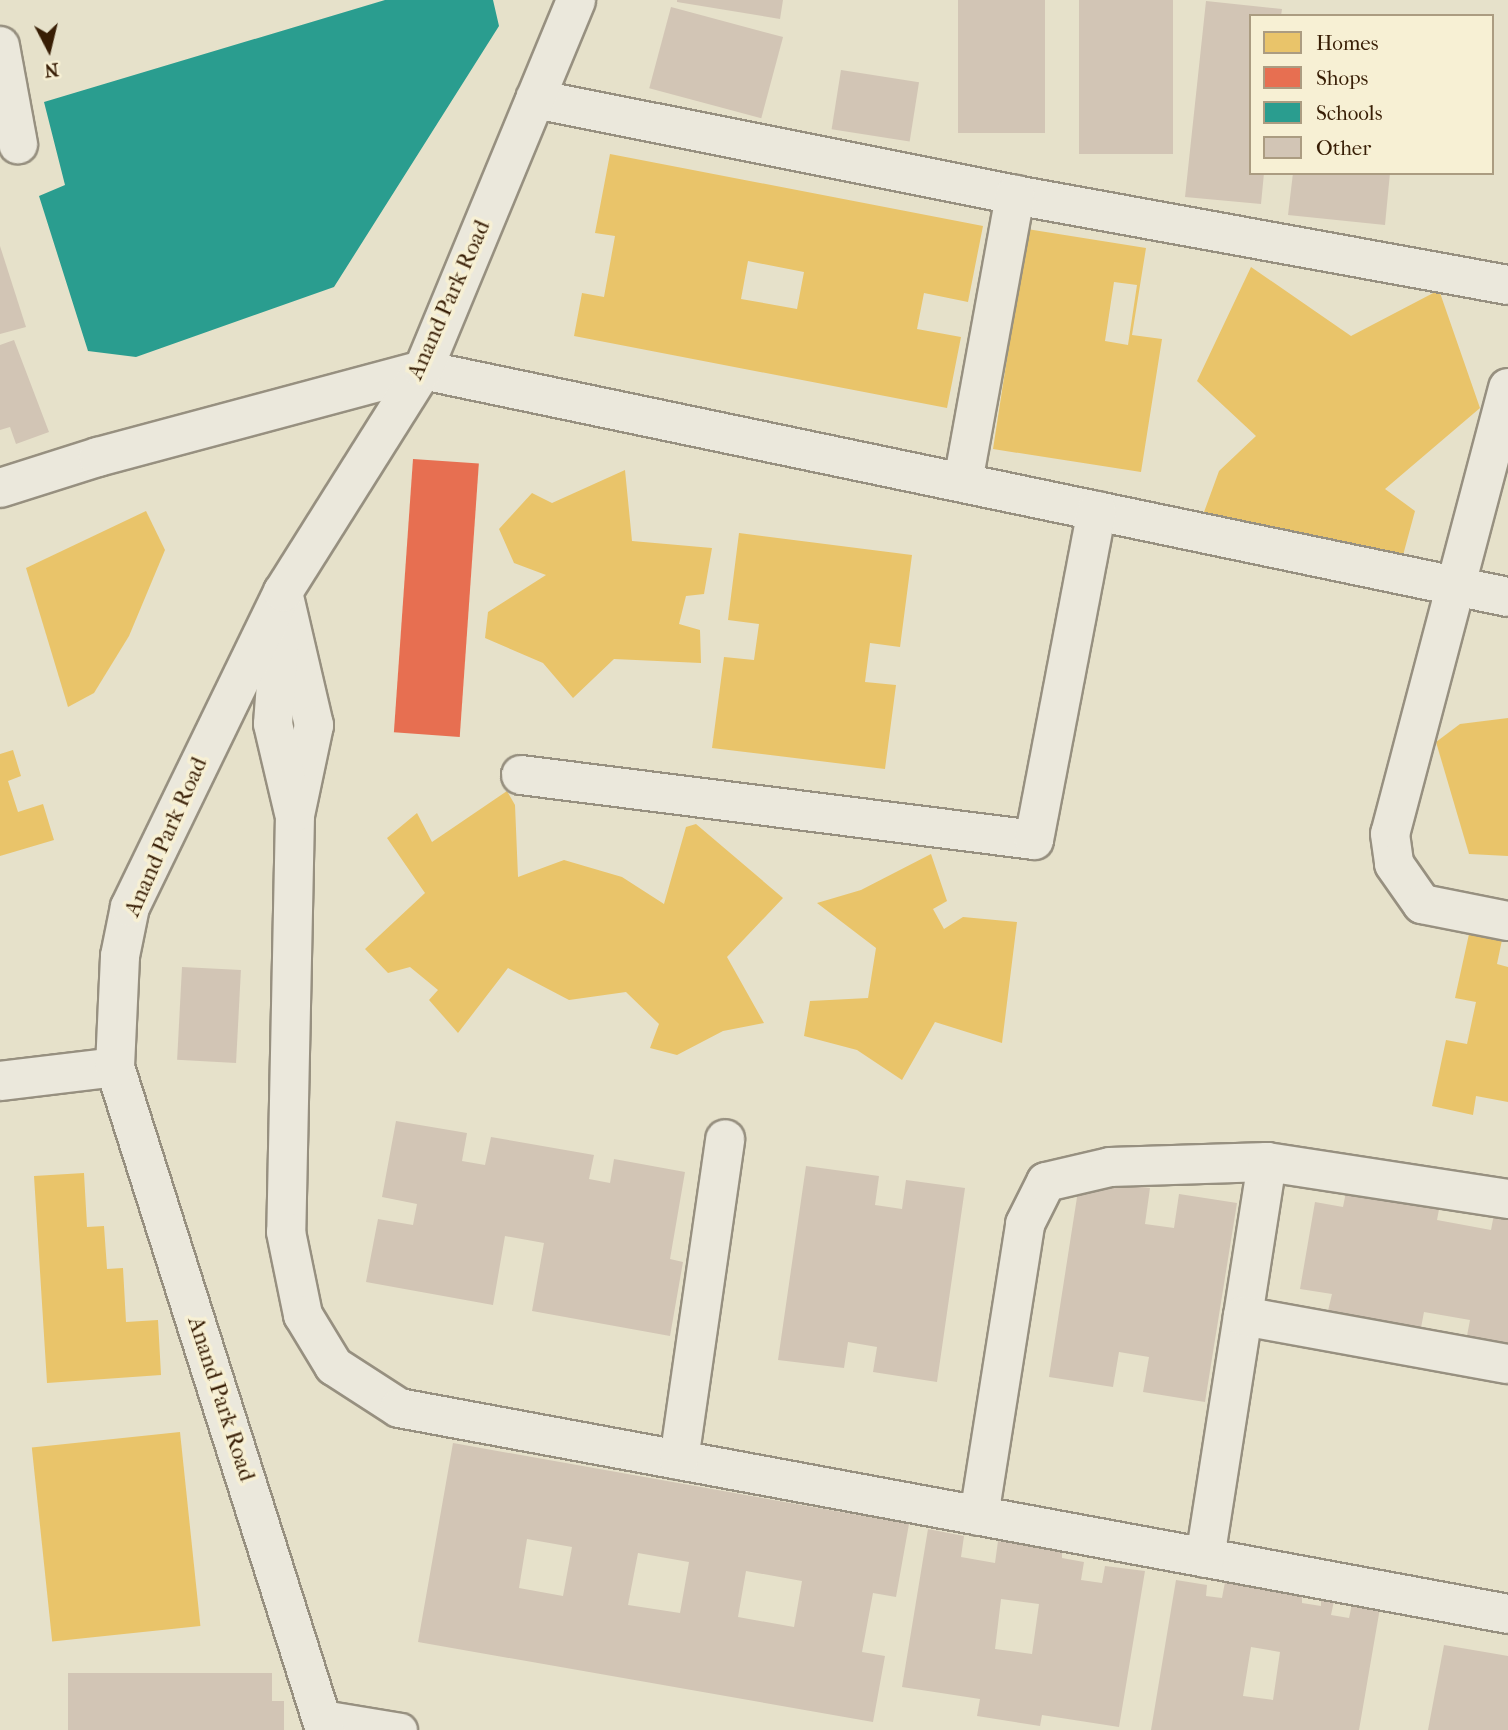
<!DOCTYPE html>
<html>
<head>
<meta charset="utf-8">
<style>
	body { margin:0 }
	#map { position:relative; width:1508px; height:1730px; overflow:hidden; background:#e6e1ca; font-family:"IM FELL French Canon",serif }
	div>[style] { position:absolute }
	.homes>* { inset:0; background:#e9c46a; transform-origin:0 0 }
	.shops>* { inset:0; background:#e76f51; transform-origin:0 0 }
	.schools>* { inset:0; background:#2a9d8f }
	.building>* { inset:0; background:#d2c5b5; transform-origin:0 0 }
	.roads { filter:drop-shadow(2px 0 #979080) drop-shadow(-2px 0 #979080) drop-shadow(0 2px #979080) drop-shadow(0 -2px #979080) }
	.lane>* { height:32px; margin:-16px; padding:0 16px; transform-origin:16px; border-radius:16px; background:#ebe8dc }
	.street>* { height:38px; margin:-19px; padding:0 19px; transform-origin:19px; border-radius:19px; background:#ebe8dc }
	span { translate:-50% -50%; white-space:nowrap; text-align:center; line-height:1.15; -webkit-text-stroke:7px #f7f0d4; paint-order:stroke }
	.street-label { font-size:23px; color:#381e05 }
	.legend { position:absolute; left:1249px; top:14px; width:245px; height:161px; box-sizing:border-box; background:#f7f0d4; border:2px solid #ab9c81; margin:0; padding:9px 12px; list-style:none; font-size:21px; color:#381e05 }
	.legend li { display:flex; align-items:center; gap:14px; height:35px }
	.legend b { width:35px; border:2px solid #ab9c81 }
	.north { position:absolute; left:14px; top:14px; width:70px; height:70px; -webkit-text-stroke:5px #f7f0d4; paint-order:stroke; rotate:173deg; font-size:19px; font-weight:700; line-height:28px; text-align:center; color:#381e05 }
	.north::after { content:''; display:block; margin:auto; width:24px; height:32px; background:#381e05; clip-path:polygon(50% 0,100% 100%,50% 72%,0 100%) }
</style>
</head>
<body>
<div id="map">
	<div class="homes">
		<i style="clip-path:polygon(evenodd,610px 154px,983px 226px,968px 302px,924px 293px,917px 329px,961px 337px,947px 408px,574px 336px,582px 293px,604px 297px,615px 236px,595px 233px,610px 154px,748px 261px,804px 272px,797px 309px,741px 299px,748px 261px)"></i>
		<i style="clip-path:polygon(evenodd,1027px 229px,1146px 248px,1132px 335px,1162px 339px,1141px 472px,993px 449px,1027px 229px,1114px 282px,1137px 285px,1128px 345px,1105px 341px,1114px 282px)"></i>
		<i style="clip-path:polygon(1251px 267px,1351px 336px,1439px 290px,1480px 408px,1385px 489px,1415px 511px,1402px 559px,1200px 523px,1219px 471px,1256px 436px,1197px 381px)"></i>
		<i style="clip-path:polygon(625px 470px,632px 541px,712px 548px,704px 594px,686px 596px,679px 624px,700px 630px,701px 663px,614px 659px,573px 698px,543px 663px,485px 638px,488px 612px,546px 575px,514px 563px,499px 529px,532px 493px,552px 503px)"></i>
		<i style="clip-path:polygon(146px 511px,165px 550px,129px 636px,94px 693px,68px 707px,26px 568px)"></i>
		<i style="clip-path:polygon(739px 533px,912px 555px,900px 647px,870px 643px,865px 682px,896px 685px,885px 769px,712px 748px,724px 657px,754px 660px,759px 624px,728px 620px)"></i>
		<i style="clip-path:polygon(1508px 718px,1508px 856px,1469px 854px,1436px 742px,1460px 724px)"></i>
		<i style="clip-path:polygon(13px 750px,21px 776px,8px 781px,18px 812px,43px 804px,54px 840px,0 856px,0 754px)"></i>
		<i style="clip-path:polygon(507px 791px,515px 805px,518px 877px,564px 860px,622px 877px,664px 904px,686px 827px,696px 824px,783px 898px,727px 957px,764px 1023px,723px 1031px,677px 1055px,650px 1048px,659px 1024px,626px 992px,569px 1000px,508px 968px,458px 1033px,429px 1000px,438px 990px,410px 967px,388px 973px,365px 949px,425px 893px,387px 838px,417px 813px,432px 842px)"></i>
		<i style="clip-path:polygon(931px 854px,947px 901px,933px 909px,944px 929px,963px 917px,1017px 922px,1002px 1043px,935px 1022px,902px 1080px,857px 1050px,804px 1036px,810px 1001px,868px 998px,876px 948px,817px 903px,861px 890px)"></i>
		<i style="clip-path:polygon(1469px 934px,1502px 940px,1497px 964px,1508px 967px,1508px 1102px,1476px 1096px,1473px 1115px,1432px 1106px,1446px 1040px,1467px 1044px,1476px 1002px,1455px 998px)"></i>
		<i style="clip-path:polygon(84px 1173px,87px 1227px,104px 1226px,107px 1269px,123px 1268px,126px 1322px,158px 1320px,161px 1375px,47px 1383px,34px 1176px)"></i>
		<i style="left:180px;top:1432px;width:195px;height:149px;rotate:84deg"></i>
	</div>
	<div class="shops">
		<i style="left:413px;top:459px;width:66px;height:274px;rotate:4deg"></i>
	</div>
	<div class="schools">
		<i style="clip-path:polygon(385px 0,493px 0,499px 26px,334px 287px,136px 357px,88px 351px,39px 196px,65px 185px,44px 102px)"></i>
	</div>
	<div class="building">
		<i style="clip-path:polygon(677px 0,783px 0,780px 19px,677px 2px)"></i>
		<i style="left:958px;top:0;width:87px;height:133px"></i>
		<i style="left:1079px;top:0;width:94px;height:154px"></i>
		<i style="clip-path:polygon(1206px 1px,1282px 9px,1281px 16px,1251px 16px,1251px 173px,1264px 173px,1261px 204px,1185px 197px)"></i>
		<i style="left:671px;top:7px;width:116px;height:84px;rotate:15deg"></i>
		<i style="left:841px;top:70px;width:79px;height:60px;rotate:9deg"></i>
		<i style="clip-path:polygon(1293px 173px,1390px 173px,1385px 225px,1288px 215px)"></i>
		<i style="clip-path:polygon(0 246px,26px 327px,0 334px)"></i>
		<i style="clip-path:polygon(14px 340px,49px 432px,16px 444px,10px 427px,0 430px,0 345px)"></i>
		<i style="left:182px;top:967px;width:59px;height:93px;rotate:3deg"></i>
		<i style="clip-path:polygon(396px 1121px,467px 1133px,462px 1161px,485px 1165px,491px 1137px,594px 1155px,589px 1179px,610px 1183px,614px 1159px,685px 1172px,670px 1259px,683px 1262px,670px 1336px,532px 1311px,544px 1243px,505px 1236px,493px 1305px,366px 1282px,378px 1219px,413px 1225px,417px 1204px,382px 1197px)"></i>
		<i style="clip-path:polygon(806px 1166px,879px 1176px,875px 1205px,902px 1209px,906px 1180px,965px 1188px,937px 1382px,873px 1372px,877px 1347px,848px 1342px,844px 1368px,778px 1360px)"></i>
		<i style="clip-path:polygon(1080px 1178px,1150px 1188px,1145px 1224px,1174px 1228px,1179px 1194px,1237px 1203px,1205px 1402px,1143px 1392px,1149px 1357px,1119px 1352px,1113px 1387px,1049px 1377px)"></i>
		<i style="clip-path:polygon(1348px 1182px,1441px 1199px,1437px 1220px,1491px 1230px,1495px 1209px,1508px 1212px,1508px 1349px,1466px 1341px,1470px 1320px,1424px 1312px,1420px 1333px,1327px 1315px,1332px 1294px,1300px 1289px,1315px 1202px,1343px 1207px)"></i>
		<i style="clip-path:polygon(evenodd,453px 1443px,909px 1524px,896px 1597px,873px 1593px,862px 1652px,885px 1656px,873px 1722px,418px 1642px,453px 1443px,527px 1539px,572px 1547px,563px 1596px,519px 1588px,527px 1539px,453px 1443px,638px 1553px,689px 1562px,680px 1613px,628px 1605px,638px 1553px,453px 1443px,746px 1571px,802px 1581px,794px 1627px,738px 1617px,746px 1571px)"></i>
		<i style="clip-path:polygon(evenodd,928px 1529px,964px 1536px,961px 1557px,995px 1563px,998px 1541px,1062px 1551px,1062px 1558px,1084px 1562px,1081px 1580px,1102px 1583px,1105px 1566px,1145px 1571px,1119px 1727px,1042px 1715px,1040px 1726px,977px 1716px,980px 1699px,902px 1687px,928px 1529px,1001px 1599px,1039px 1604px,1032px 1654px,995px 1649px,1001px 1599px)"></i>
		<i style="clip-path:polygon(evenodd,1176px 1580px,1207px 1585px,1206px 1596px,1222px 1598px,1225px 1582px,1302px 1596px,1302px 1603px,1321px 1606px,1321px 1599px,1334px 1601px,1331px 1615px,1349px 1618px,1352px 1604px,1380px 1608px,1359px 1730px,1151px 1730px,1176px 1580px,1251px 1647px,1280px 1652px,1273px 1700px,1243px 1696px,1251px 1647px)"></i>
		<i style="clip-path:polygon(1444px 1645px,1508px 1656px,1508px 1730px,1428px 1730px)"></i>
		<i style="clip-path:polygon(68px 1673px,272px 1673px,272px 1701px,284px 1701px,284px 1730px,68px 1730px)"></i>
	</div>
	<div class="roads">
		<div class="lane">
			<i style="left:322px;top:1717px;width:80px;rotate:9.3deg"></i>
		</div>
		<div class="street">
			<i style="left:0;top:46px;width:100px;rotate:79.6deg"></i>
			<i style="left:535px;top:99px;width:490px;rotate:11.3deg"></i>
			<i style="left:1015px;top:195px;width:501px;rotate:10.35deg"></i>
			<i style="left:1508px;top:388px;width:461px;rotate:104.8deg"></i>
			<i style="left:1390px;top:834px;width:30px;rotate:82deg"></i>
			<i style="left:1394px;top:864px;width:49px;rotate:55deg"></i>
			<i style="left:1422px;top:904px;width:88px;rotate:11.2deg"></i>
			<i style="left:963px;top:482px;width:292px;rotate:-79.7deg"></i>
			<i style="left:0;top:488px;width:103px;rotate:-17.6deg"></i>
			<i style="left:98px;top:457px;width:336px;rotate:-15deg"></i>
			<i style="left:423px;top:370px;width:1108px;rotate:11.82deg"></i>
			<i style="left:283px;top:592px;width:137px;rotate:76.9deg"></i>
			<i style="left:314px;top:725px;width:92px;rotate:101.9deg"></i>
			<i style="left:295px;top:815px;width:417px;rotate:91.2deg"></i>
			<i style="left:286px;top:1232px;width:85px;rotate:78.4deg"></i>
			<i style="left:303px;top:1315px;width:60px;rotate:58.7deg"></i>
			<i style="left:334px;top:1366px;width:77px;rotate:32.9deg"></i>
			<i style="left:399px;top:1408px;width:1128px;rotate:10.52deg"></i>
			<i style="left:280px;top:631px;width:93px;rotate:94.3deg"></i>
			<i style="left:273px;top:724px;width:91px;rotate:76.7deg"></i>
			<i style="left:521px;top:775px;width:517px;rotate:7.22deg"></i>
			<i style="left:1034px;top:840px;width:335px;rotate:-79.2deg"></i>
			<i style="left:0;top:1081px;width:116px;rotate:-6.9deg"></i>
			<i style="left:1243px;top:1316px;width:156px;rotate:-81.1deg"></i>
			<i style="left:679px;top:1460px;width:324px;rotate:-81.8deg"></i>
			<i style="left:979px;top:1516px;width:296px;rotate:-81deg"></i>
			<i style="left:1025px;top:1224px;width:47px;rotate:-63.4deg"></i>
			<i style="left:1046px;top:1182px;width:66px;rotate:-13.2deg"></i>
			<i style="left:1110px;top:1167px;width:157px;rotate:-1.8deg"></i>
			<i style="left:1267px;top:1162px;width:244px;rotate:8.7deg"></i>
			<i style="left:1205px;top:1558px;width:245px;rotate:-81.1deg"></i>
			<i style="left:1243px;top:1316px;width:269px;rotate:10.3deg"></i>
			<i style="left:325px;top:1730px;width:695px;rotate:-107.58deg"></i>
			<i style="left:115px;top:1067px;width:111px;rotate:-87.4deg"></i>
			<i style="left:120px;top:956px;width:50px;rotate:-78.5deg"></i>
			<i style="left:130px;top:907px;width:350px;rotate:-64.1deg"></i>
			<i style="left:283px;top:592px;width:262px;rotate:-57.8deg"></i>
			<i style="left:423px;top:370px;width:400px;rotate:-67.5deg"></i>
		</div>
	</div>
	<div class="street-label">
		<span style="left:449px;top:300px;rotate:-66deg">Anand Park Road</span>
		<span style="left:166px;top:837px;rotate:-66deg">Anand Park Road</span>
		<span style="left:221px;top:1399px;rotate:72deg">Anand Park Road</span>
	</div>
	<ul class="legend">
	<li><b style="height:19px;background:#e9c46a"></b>Homes</li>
	<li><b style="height:19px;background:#e76f51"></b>Shops</li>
	<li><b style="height:19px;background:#2a9d8f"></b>Schools</li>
	<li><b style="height:19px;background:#d2c5b5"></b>Other</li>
	</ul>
	<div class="north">N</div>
</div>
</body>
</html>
